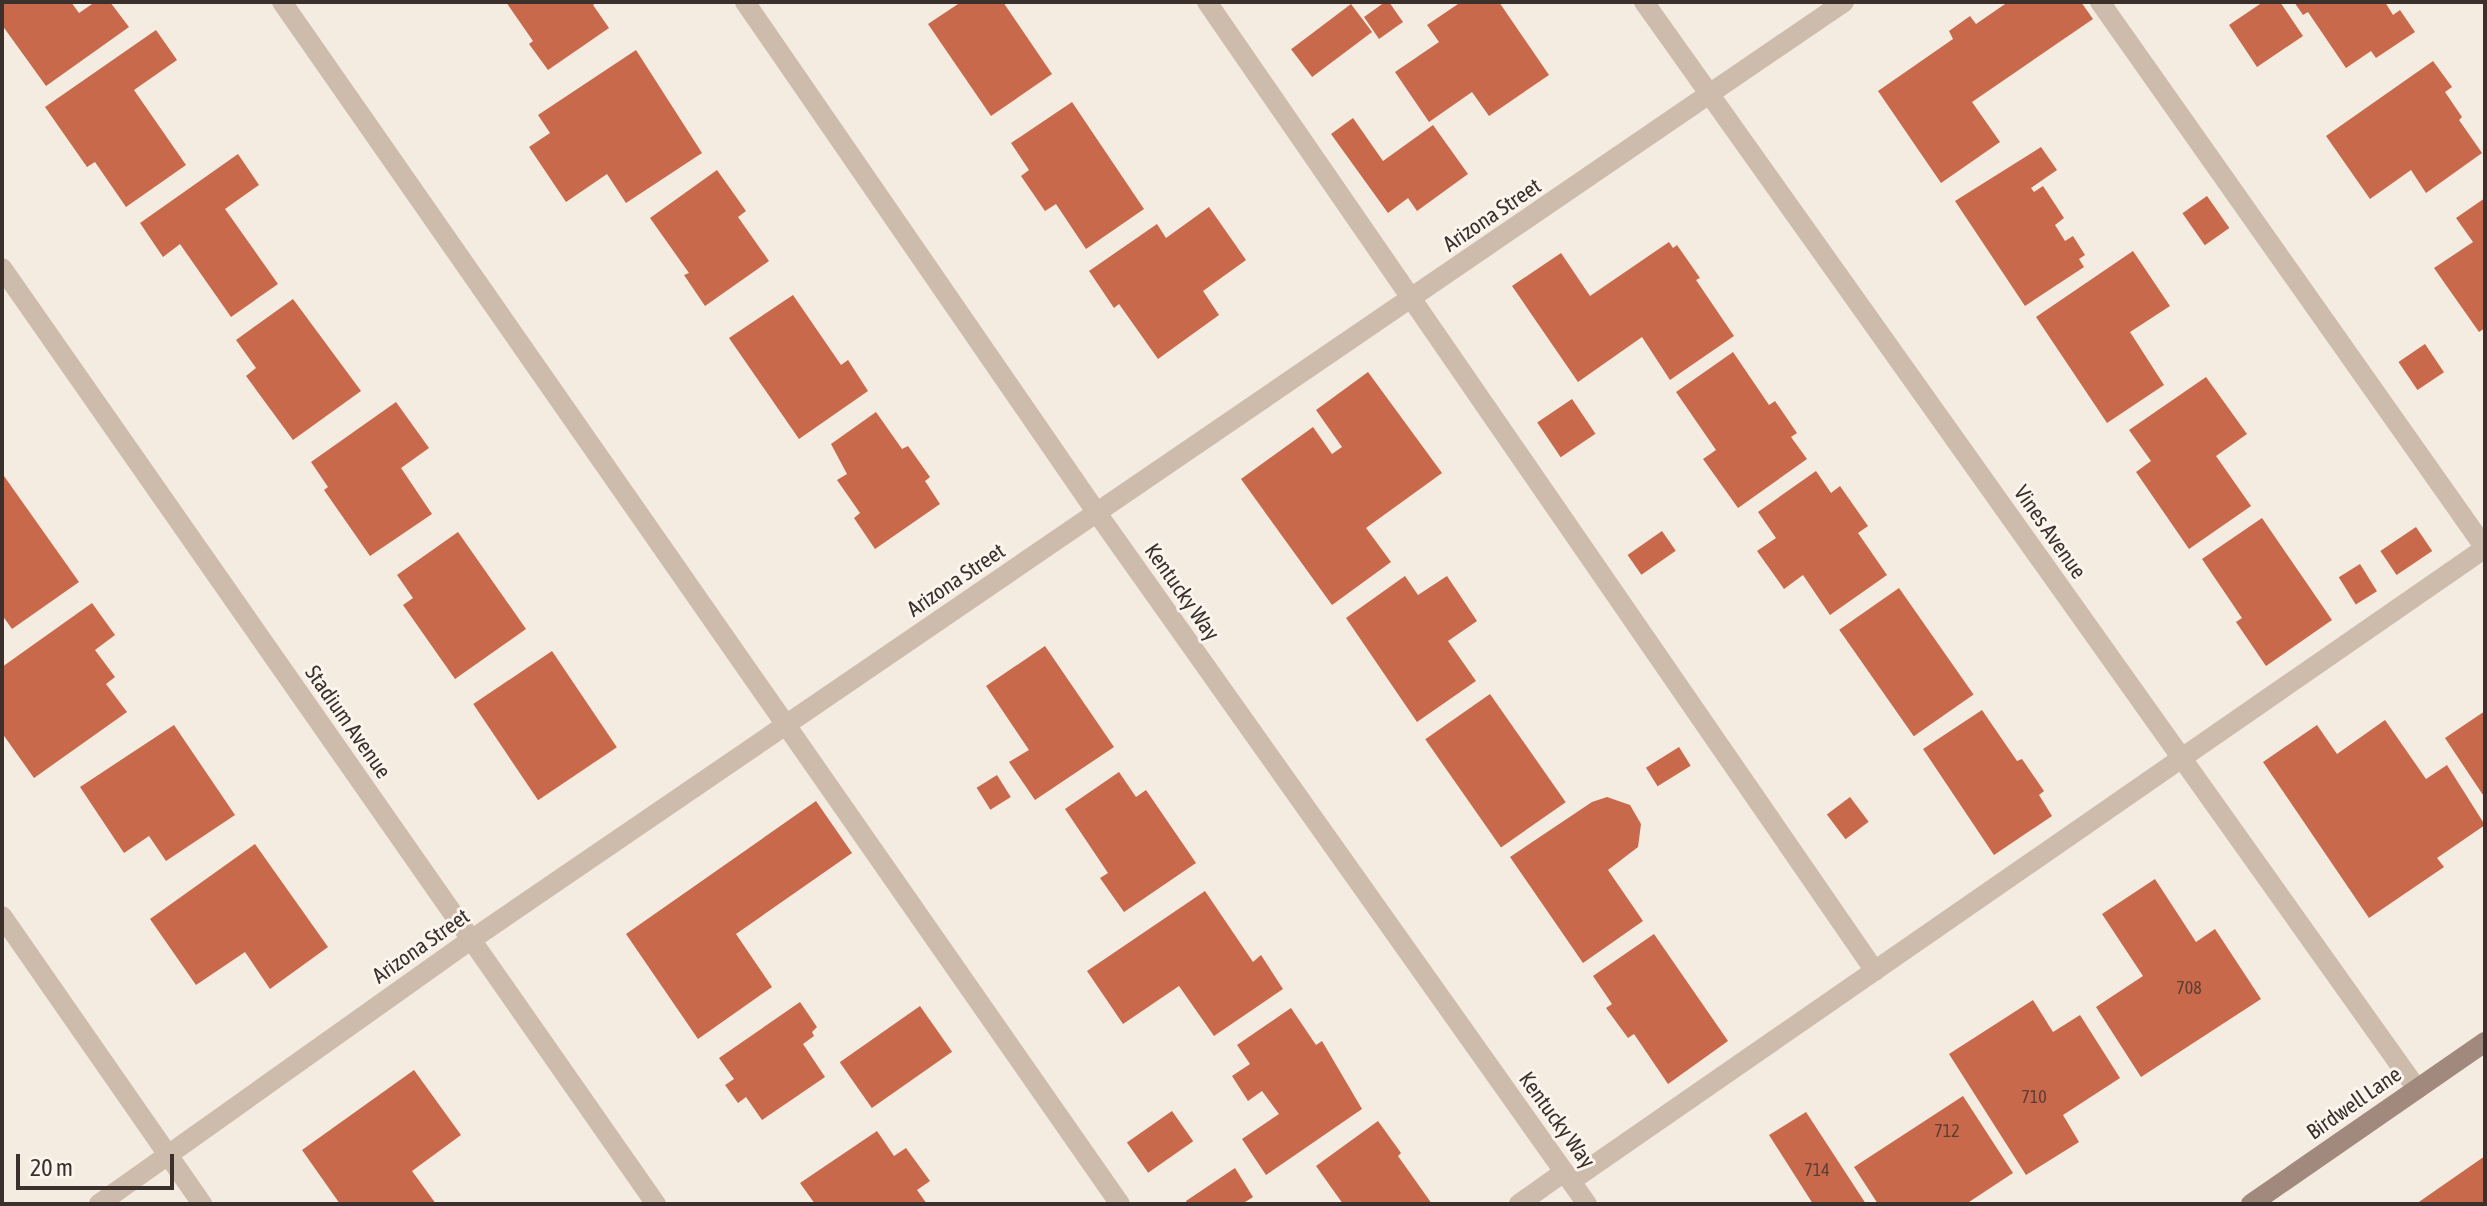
<!DOCTYPE html>
<html>
<head>
<meta charset="utf-8">
<style>
	body { margin:0 }
	#map { position:relative; width:2487px; height:1206px; overflow:hidden; background:#f4ebe1; font-family:"Asap Condensed",sans-serif }
	div>[style] { position:absolute }
	.building>* { inset:0; background:#c8694b; transform-origin:0 0 }
	.service>* { height:20px; margin:-10px; padding:0 10px; transform-origin:10px; border-radius:10px; background:#cdbbac }
	.minor>* { height:20px; margin:-10px; padding:0 10px; transform-origin:10px; border-radius:10px; background:#cdbbac }
	.secondary>* { height:20px; margin:-10px; padding:0 10px; transform-origin:10px; border-radius:10px; background:#a18a7d }
	span { translate:-50% -50%; white-space:nowrap; text-align:center; line-height:1.15; -webkit-text-stroke:6px #fbf5ee; paint-order:stroke }
	.number-label { font-size:18px; color:#5e3e33 }
	.number-label span { -webkit-text-stroke-width:0 }
	.street-label { font-size:22px; color:#3b302b }
	.frame { position:absolute; inset:0; border:4px solid #3b302b; pointer-events:none }
	.scale { position:absolute; left:16px; top:1154px; width:158px; height:36px; box-sizing:border-box; border:4px solid #3b302b; border-top:0; padding-left:10px; font-size:24px; line-height:28px; white-space:nowrap; color:#3b302b; -webkit-text-stroke:6px #fbf5ee; paint-order:stroke }
</style>
</head>
<body>
<div id="map">
	<div class="building">
		<i style="clip-path:polygon(2px 2px,71px 2px,79px 13px,95px 2px,110px 2px,129px 27px,46px 86px,2px 25px)"></i>
		<i style="clip-path:polygon(506px 2px,597px 2px,593px 5px,609px 28px,548px 70px,529px 44px,533px 41px)"></i>
		<i style="clip-path:polygon(961px 2px,1003px 2px,1052px 74px,991px 116px,928px 24px)"></i>
		<i style="clip-path:polygon(1385px 2px,1389px 2px,1403px 22px,1379px 39px,1364px 17px)"></i>
		<i style="clip-path:polygon(1461px 2px,1499px 2px,1549px 75px,1489px 116px,1472px 92px,1429px 122px,1395px 72px,1439px 42px,1427px 25px)"></i>
		<i style="clip-path:polygon(2008px 2px,2081px 2px,2093px 19px,1972px 102px,2000px 142px,1941px 183px,1878px 91px,1953px 39px,1949px 31px,1970px 16px,1976px 24px)"></i>
		<i style="clip-path:polygon(2263px 2px,2280px 2px,2303px 36px,2257px 67px,2229px 25px)"></i>
		<i style="clip-path:polygon(2294px 2px,2385px 2px,2393px 15px,2400px 10px,2415px 32px,2376px 58px,2371px 51px,2346px 68px,2308px 12px,2303px 15px)"></i>
		<i style="left:1351px;top:4px;width:35px;height:75px;rotate:53deg"></i>
		<i style="clip-path:polygon(156px 30px,177px 60px,134px 90px,186px 165px,126px 207px,95px 162px,87px 167px,45px 107px)"></i>
		<i style="clip-path:polygon(636px 50px,702px 153px,626px 203px,607px 174px,566px 202px,529px 147px,550px 133px,538px 115px)"></i>
		<i style="clip-path:polygon(2433px 61px,2452px 87px,2445px 92px,2462px 117px,2459px 120px,2482px 153px,2426px 193px,2411px 170px,2370px 199px,2326px 136px)"></i>
		<i style="clip-path:polygon(1072px 102px,1144px 209px,1086px 249px,1056px 204px,1045px 211px,1021px 176px,1029px 170px,1011px 143px)"></i>
		<i style="clip-path:polygon(1353px 118px,1383px 161px,1433px 125px,1468px 174px,1417px 211px,1408px 198px,1388px 213px,1331px 134px)"></i>
		<i style="clip-path:polygon(2041px 147px,2057px 170px,2031px 188px,2034px 192px,2043px 186px,2064px 218px,2055px 225px,2065px 241px,2073px 236px,2085px 255px,2079px 259px,2084px 267px,2025px 306px,1955px 201px)"></i>
		<i style="clip-path:polygon(238px 154px,259px 185px,225px 209px,278px 284px,231px 317px,180px 244px,163px 257px,140px 223px)"></i>
		<i style="clip-path:polygon(717px 170px,746px 211px,738px 217px,769px 261px,705px 306px,684px 275px,689px 273px,650px 218px)"></i>
		<i style="left:2207px;top:196px;width:39px;height:30px;rotate:55deg"></i>
		<i style="clip-path:polygon(2485px 198px,2485px 328px,2479px 332px,2434px 268px,2473px 242px,2456px 218px)"></i>
		<i style="clip-path:polygon(1209px 207px,1246px 260px,1203px 291px,1219px 315px,1158px 359px,1119px 304px,1114px 308px,1089px 271px,1157px 224px,1166px 238px)"></i>
		<i style="clip-path:polygon(1669px 242px,1673px 248px,1677px 245px,1700px 278px,1696px 280px,1734px 336px,1670px 380px,1642px 337px,1578px 382px,1512px 286px,1561px 253px,1590px 296px)"></i>
		<i style="clip-path:polygon(2133px 251px,2170px 306px,2130px 332px,2164px 385px,2107px 423px,2036px 317px)"></i>
		<i style="clip-path:polygon(793px 295px,841px 365px,848px 360px,868px 391px,799px 439px,729px 338px)"></i>
		<i style="clip-path:polygon(293px 299px,361px 391px,293px 440px,246px 376px,256px 368px,236px 340px)"></i>
		<i style="left:2425px;top:344px;width:34px;height:32px;rotate:56deg"></i>
		<i style="clip-path:polygon(1733px 352px,1769px 405px,1775px 401px,1797px 433px,1791px 437px,1807px 459px,1738px 508px,1703px 459px,1716px 450px,1676px 392px)"></i>
		<i style="clip-path:polygon(1368px 372px,1442px 473px,1366px 528px,1391px 562px,1332px 605px,1241px 479px,1313px 427px,1332px 454px,1342px 447px,1316px 410px)"></i>
		<i style="clip-path:polygon(2206px 377px,2247px 434px,2216px 456px,2251px 506px,2189px 549px,2136px 472px,2151px 461px,2129px 430px)"></i>
		<i style="left:1572px;top:399px;width:42px;height:42px;rotate:56deg"></i>
		<i style="clip-path:polygon(396px 402px,429px 448px,401px 468px,432px 514px,370px 556px,324px 490px,328px 487px,311px 462px)"></i>
		<i style="clip-path:polygon(876px 412px,902px 449px,908px 446px,930px 477px,925px 481px,940px 504px,875px 549px,854px 518px,860px 513px,837px 480px,847px 474px,831px 444px)"></i>
		<i style="clip-path:polygon(1816px 471px,1831px 493px,1840px 486px,1868px 526px,1858px 533px,1887px 575px,1830px 615px,1803px 575px,1784px 589px,1757px 551px,1776px 538px,1758px 512px)"></i>
		<i style="clip-path:polygon(4px 476px,79px 582px,12px 629px,2px 615px)"></i>
		<i style="clip-path:polygon(2262px 518px,2332px 620px,2266px 666px,2236px 622px,2242px 618px,2202px 559px)"></i>
		<i style="left:2416px;top:527px;width:29px;height:43px;rotate:56deg"></i>
		<i style="left:1662px;top:531px;width:24px;height:42px;rotate:55deg"></i>
		<i style="clip-path:polygon(458px 532px,526px 629px,455px 679px,403px 605px,413px 598px,397px 575px)"></i>
		<i style="left:2360px;top:564px;width:32px;height:25px;rotate:58deg"></i>
		<i style="clip-path:polygon(1405px 576px,1418px 595px,1447px 576px,1477px 621px,1448px 641px,1476px 681px,1417px 722px,1346px 618px)"></i>
		<i style="left:1899px;top:588px;width:130px;height:73px;rotate:55deg"></i>
		<i style="clip-path:polygon(92px 603px,115px 635px,95px 650px,115px 677px,106px 684px,127px 712px,34px 778px,2px 733px,2px 667px)"></i>
		<i style="clip-path:polygon(1045px 646px,1114px 747px,1035px 800px,1009px 762px,1029px 750px,986px 686px)"></i>
		<i style="left:552px;top:651px;width:116px;height:95px;rotate:56deg"></i>
		<i style="left:1490px;top:694px;width:132px;height:79px;rotate:55deg"></i>
		<i style="clip-path:polygon(1982px 710px,2017px 761px,2022px 759px,2044px 791px,2039px 795px,2052px 816px,1994px 855px,1923px 749px)"></i>
		<i style="clip-path:polygon(2485px 711px,2485px 798px,2445px 738px)"></i>
		<i style="clip-path:polygon(2385px 720px,2426px 779px,2447px 765px,2485px 825px,2437px 858px,2444px 867px,2369px 918px,2263px 762px,2317px 725px,2337px 754px)"></i>
		<i style="clip-path:polygon(174px 725px,235px 815px,166px 861px,149px 836px,124px 853px,80px 787px)"></i>
		<i style="left:1679px;top:747px;width:22px;height:39px;rotate:58deg"></i>
		<i style="clip-path:polygon(1119px 772px,1136px 797px,1146px 790px,1196px 863px,1124px 912px,1100px 878px,1108px 873px,1065px 809px)"></i>
		<i style="left:997px;top:775px;width:26px;height:24px;rotate:58deg"></i>
		<i style="clip-path:polygon(1607px 797px,1630px 805px,1641px 824px,1638px 847px,1608px 870px,1643px 921px,1583px 963px,1510px 857px,1592px 802px)"></i>
		<i style="left:1850px;top:797px;width:31px;height:29px;rotate:53deg"></i>
		<i style="clip-path:polygon(816px 801px,852px 853px,736px 934px,772px 987px,698px 1039px,626px 934px)"></i>
		<i style="clip-path:polygon(255px 844px,328px 947px,270px 989px,245px 952px,196px 985px,150px 919px)"></i>
		<i style="clip-path:polygon(2155px 879px,2196px 942px,2215px 929px,2261px 999px,2141px 1077px,2096px 1007px,2143px 976px,2102px 914px)"></i>
		<i style="clip-path:polygon(1205px 891px,1253px 962px,1261px 955px,1283px 989px,1214px 1036px,1179px 986px,1123px 1024px,1087px 971px)"></i>
		<i style="clip-path:polygon(1654px 934px,1728px 1041px,1668px 1084px,1634px 1034px,1628px 1038px,1606px 1008px,1612px 1004px,1593px 976px)"></i>
		<i style="clip-path:polygon(2033px 1000px,2053px 1032px,2080px 1015px,2120px 1078px,2063px 1115px,2079px 1142px,2026px 1175px,1949px 1054px)"></i>
		<i style="clip-path:polygon(800px 1002px,817px 1027px,812px 1032px,814px 1036px,803px 1044px,825px 1077px,762px 1120px,746px 1097px,738px 1103px,725px 1085px,734px 1079px,719px 1058px)"></i>
		<i style="left:920px;top:1006px;width:56px;height:98px;rotate:55deg"></i>
		<i style="clip-path:polygon(1291px 1008px,1316px 1045px,1322px 1041px,1362px 1109px,1266px 1175px,1242px 1139px,1279px 1114px,1262px 1091px,1248px 1101px,1232px 1076px,1250px 1064px,1237px 1045px)"></i>
		<i style="clip-path:polygon(414px 1070px,461px 1135px,412px 1171px,436px 1204px,340px 1204px,302px 1150px)"></i>
		<i style="clip-path:polygon(1963px 1096px,2013px 1173px,1966px 1204px,1878px 1204px,1854px 1167px)"></i>
		<i style="left:1172px;top:1111px;width:37px;height:55px;rotate:55deg"></i>
		<i style="clip-path:polygon(1806px 1112px,1866px 1204px,1813px 1204px,1769px 1135px)"></i>
		<i style="clip-path:polygon(1378px 1121px,1401px 1153px,1398px 1156px,1432px 1204px,1343px 1204px,1316px 1166px)"></i>
		<i style="clip-path:polygon(877px 1131px,894px 1156px,906px 1148px,930px 1181px,917px 1190px,927px 1204px,815px 1204px,800px 1183px)"></i>
		<i style="clip-path:polygon(2485px 1156px,2485px 1204px,2416px 1204px)"></i>
		<i style="clip-path:polygon(1235px 1168px,1253px 1197px,1242px 1204px,1188px 1204px,1186px 1201px)"></i>
	</div>
	<div class="service">
		<i style="left:282px;top:2px;width:1465px;rotate:55.12deg"></i>
		<i style="left:1207px;top:2px;width:1177px;rotate:55.42deg"></i>
		<i style="left:2100px;top:2px;width:668px;rotate:54.81deg"></i>
		<i style="left:2px;top:916px;width:351px;rotate:55.2deg"></i>
		<i style="left:1571px;top:1181px;width:1112px;rotate:-34.7deg"></i>
		<i style="left:1519px;top:1204px;width:55px;rotate:-35.4deg"></i>
	</div>
	<div class="minor">
		<i style="left:745px;top:2px;width:621px;rotate:55.44deg"></i>
		<i style="left:1097px;top:513px;width:847px;rotate:54.66deg"></i>
		<i style="left:1644px;top:2px;width:1334px;rotate:54.58deg"></i>
		<i style="left:2px;top:268px;width:1142px;rotate:55.06deg"></i>
		<i style="left:99px;top:1204px;width:456px;rotate:-35.4deg"></i>
		<i style="left:471px;top:940px;width:1663px;rotate:-34.34deg"></i>
	</div>
	<div class="secondary">
		<i style="left:2251px;top:1204px;width:285px;rotate:-34.7deg"></i>
	</div>
	<div class="number-label">
		<span style="left:2189px;top:988px">708</span>
		<span style="left:2034px;top:1097px">710</span>
		<span style="left:1947px;top:1131px">712</span>
		<span style="left:1817px;top:1170px">714</span>
	</div>
	<div class="street-label">
		<span style="left:1492px;top:215px;rotate:-34deg">Arizona Street</span>
		<span style="left:2050px;top:532px;rotate:55deg">Vines Avenue</span>
		<span style="left:956px;top:580px;rotate:-34deg">Arizona Street</span>
		<span style="left:1182px;top:592px;rotate:55deg">Kentucky Way</span>
		<span style="left:348px;top:722px;rotate:55deg">Stadium Avenue</span>
		<span style="left:421px;top:946px;rotate:-35deg">Arizona Street</span>
		<span style="left:2354px;top:1103px;rotate:-35deg">Birdwell Lane</span>
		<span style="left:1557px;top:1120px;rotate:54deg">Kentucky Way</span>
	</div>
	<div class="frame"></div>
	<div class="scale">20 m</div>
</div>
</body>
</html>
